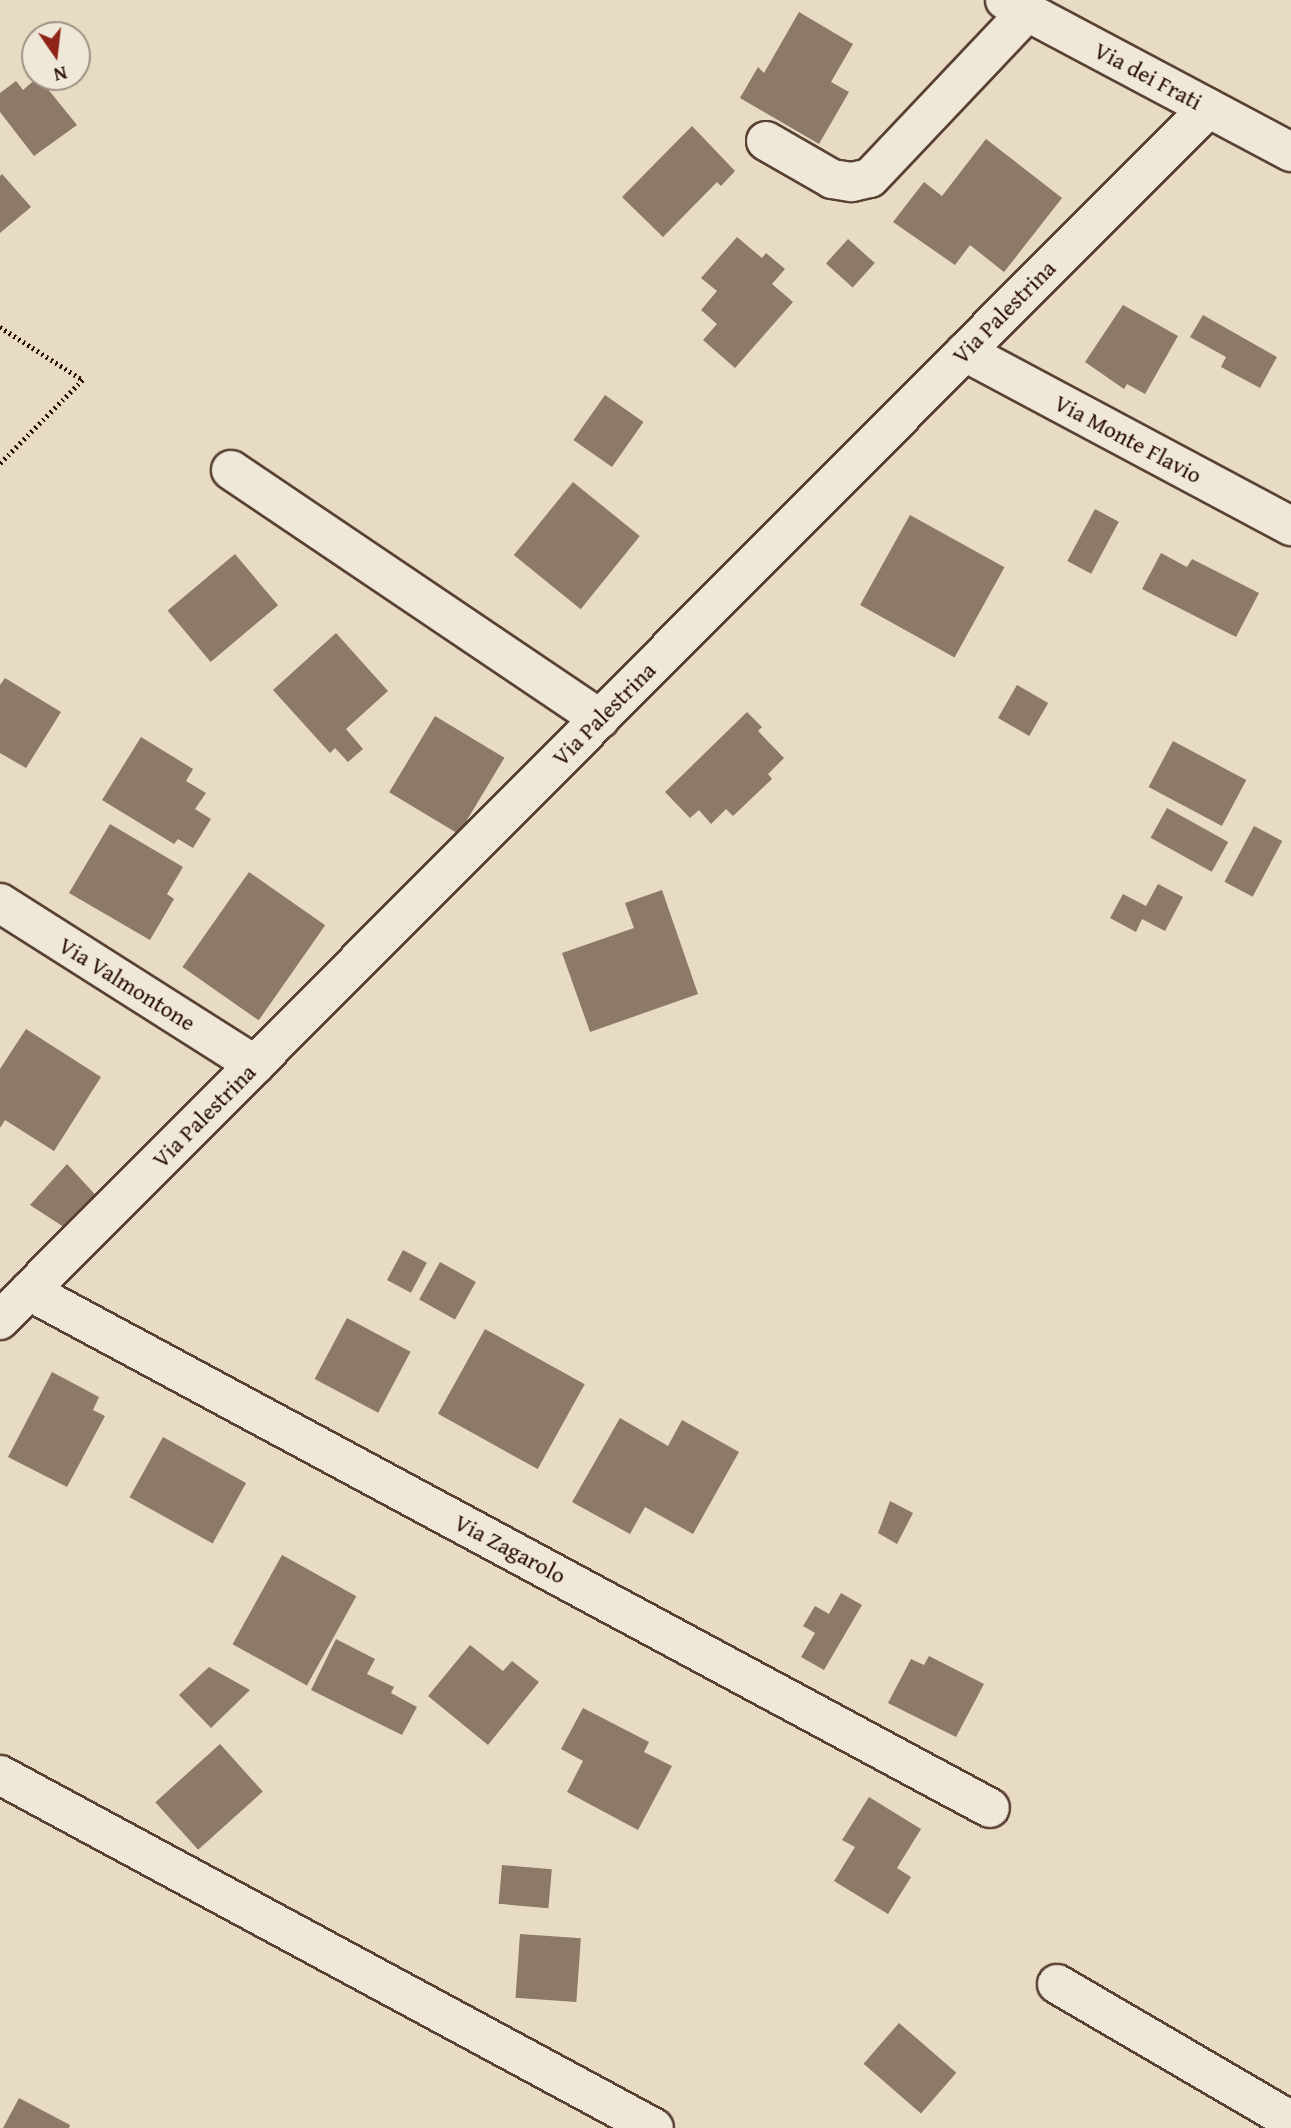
<!DOCTYPE html>
<html>
<head>
<meta charset="utf-8">
<style>
	body { margin:0 }
	#map { position:relative; width:1291px; height:2128px; overflow:hidden; background:#e7dbc3; font-family:"Gentium Book Plus",serif }
	div>[style] { position:absolute }
	.building>* { inset:0; background:#8c7967; transform-origin:0 0 }
	.path>* { height:4.5px; margin-top:-2.25px; transform-origin:0; background:repeating-linear-gradient(90deg,#2a0e03 0 2px,transparent 0 5.5px) }
	.roads { filter:drop-shadow(2px 0 #594133) drop-shadow(-2px 0 #594133) drop-shadow(0 2px #594133) drop-shadow(0 -2px #594133) }
	.minor>* { height:38px; margin:-19px; padding:0 19px; transform-origin:19px; border-radius:19px; background:#efe8d8 }
	span { translate:-50% -50%; white-space:nowrap; text-align:center; line-height:1.15; -webkit-text-stroke:5px #efe8d8; paint-order:stroke }
	.street-label { font-size:23px; color:#2a0e03 }
	.north { position:absolute; left:21px; top:21px; width:70px; height:70px; box-sizing:border-box; background:#efe8d8; border:2px solid #a09183; border-radius:50%; rotate:166deg; font-size:19px; font-weight:700; line-height:28px; text-align:center; color:#2a0e03 }
	.north::after { content:''; display:block; margin:auto; width:24px; height:32px; background:#8f2418; clip-path:polygon(50% 0,100% 100%,50% 72%,0 100%) }
</style>
</head>
<body>
<div id="map">
	<div class="building">
		<i style="clip-path:polygon(799px 12px,853px 44px,831px 82px,849px 92px,819px 144px,740px 98px,758px 67px,764px 73px)"></i>
		<i style="clip-path:polygon(38px 77px,77px 125px,34px 156px,0 112px,0 93px,16px 81px,23px 90px)"></i>
		<i style="clip-path:polygon(692px 126px,735px 171px,721px 186px,717px 182px,663px 237px,622px 197px)"></i>
		<i style="clip-path:polygon(986px 139px,1062px 198px,1004px 272px,970px 245px,955px 265px,893px 222px,924px 182px,942px 196px)"></i>
		<i style="clip-path:polygon(2px 174px,31px 207px,0 233px,0 176px)"></i>
		<i style="clip-path:polygon(737px 237px,762px 258px,766px 253px,785px 269px,772px 284px,793px 302px,735px 368px,703px 340px,717px 324px,701px 310px,717px 291px,701px 278px)"></i>
		<i style="left:848px;top:239px;width:36px;height:33px;rotate:42deg"></i>
		<i style="clip-path:polygon(1123px 305px,1178px 336px,1145px 394px,1127px 384px,1124px 389px,1085px 362px)"></i>
		<i style="clip-path:polygon(1203px 315px,1277px 357px,1260px 388px,1221px 367px,1226px 357px,1190px 337px)"></i>
		<i style="left:605px;top:395px;width:47px;height:55px;rotate:35deg"></i>
		<i style="left:573px;top:482px;width:86px;height:94px;rotate:39deg"></i>
		<i style="left:1095px;top:509px;width:27px;height:59px;rotate:28deg"></i>
		<i style="left:910px;top:515px;width:108px;height:103px;rotate:29deg"></i>
		<i style="clip-path:polygon(1161px 553px,1187px 567px,1192px 559px,1259px 593px,1236px 637px,1142px 589px)"></i>
		<i style="left:235px;top:554px;width:67px;height:88px;rotate:50deg"></i>
		<i style="clip-path:polygon(336px 633px,388px 691px,346px 729px,363px 749px,348px 762px,335px 748px,330px 753px,273px 690px)"></i>
		<i style="clip-path:polygon(5px 678px,61px 712px,26px 768px,0 753px,0 685px)"></i>
		<i style="left:1017px;top:685px;width:36px;height:38px;rotate:30deg"></i>
		<i style="clip-path:polygon(747px 712px,762px 727px,758px 731px,784px 758px,768px 774px,772px 779px,733px 816px,726px 809px,711px 824px,699px 810px,690px 818px,665px 792px)"></i>
		<i style="left:435px;top:716px;width:81px;height:89px;rotate:31deg"></i>
		<i style="clip-path:polygon(141px 737px,193px 769px,186px 781px,206px 793px,195px 809px,211px 819px,193px 848px,178px 839px,174px 844px,102px 800px)"></i>
		<i style="left:1173px;top:741px;width:83px;height:52px;rotate:28deg"></i>
		<i style="left:1167px;top:808px;width:70px;height:34px;rotate:29deg"></i>
		<i style="clip-path:polygon(110px 824px,183px 867px,167px 894px,174px 899px,150px 940px,69px 893px)"></i>
		<i style="left:1254px;top:826px;width:32px;height:63px;rotate:28deg"></i>
		<i style="left:249px;top:872px;width:93px;height:116px;rotate:35deg"></i>
		<i style="clip-path:polygon(1158px 884px,1183px 897px,1165px 931px,1142px 919px,1136px 932px,1110px 918px,1123px 894px,1146px 906px)"></i>
		<i style="clip-path:polygon(662px 890px,698px 994px,590px 1032px,562px 953px,634px 928px,625px 903px)"></i>
		<i style="clip-path:polygon(26px 1029px,101px 1077px,54px 1151px,5px 1120px,0 1128px,0 1069px)"></i>
		<i style="clip-path:polygon(67px 1164px,101px 1201px,73px 1233px,30px 1205px)"></i>
		<i style="left:403px;top:1250px;width:27px;height:34px;rotate:28deg"></i>
		<i style="left:440px;top:1262px;width:41px;height:43px;rotate:29deg"></i>
		<i style="left:347px;top:1318px;width:72px;height:69px;rotate:28deg"></i>
		<i style="left:485px;top:1329px;width:114px;height:97px;rotate:29deg"></i>
		<i style="clip-path:polygon(52px 1372px,99px 1397px,93px 1410px,105px 1416px,67px 1487px,8px 1457px)"></i>
		<i style="clip-path:polygon(620px 1418px,668px 1446px,682px 1420px,739px 1452px,693px 1534px,645px 1507px,630px 1534px,572px 1502px)"></i>
		<i style="left:163px;top:1437px;width:95px;height:69px;rotate:29deg"></i>
		<i style="clip-path:polygon(890px 1501px,913px 1513px,897px 1544px,878px 1533px)"></i>
		<i style="left:282px;top:1555px;width:85px;height:102px;rotate:29deg"></i>
		<i style="clip-path:polygon(841px 1593px,862px 1605px,824px 1670px,801px 1657px,815px 1633px,803px 1626px,815px 1606px,829px 1614px)"></i>
		<i style="clip-path:polygon(336px 1639px,375px 1659px,367px 1674px,394px 1687px,391px 1693px,417px 1707px,402px 1735px,311px 1690px)"></i>
		<i style="clip-path:polygon(470px 1645px,503px 1671px,512px 1661px,539px 1682px,488px 1745px,428px 1696px)"></i>
		<i style="clip-path:polygon(929px 1656px,984px 1684px,956px 1737px,888px 1703px,911px 1659px,924px 1665px)"></i>
		<i style="clip-path:polygon(209px 1667px,250px 1690px,211px 1728px,179px 1695px)"></i>
		<i style="clip-path:polygon(583px 1708px,649px 1742px,644px 1752px,672px 1766px,638px 1830px,567px 1792px,583px 1761px,561px 1749px)"></i>
		<i style="left:220px;top:1744px;width:64px;height:87px;rotate:48deg"></i>
		<i style="clip-path:polygon(869px 1797px,921px 1829px,897px 1868px,911px 1877px,888px 1914px,834px 1881px,855px 1847px,842px 1840px)"></i>
		<i style="left:502px;top:1865px;width:50px;height:39px;rotate:5deg"></i>
		<i style="left:520px;top:1934px;width:61px;height:64px;rotate:4deg"></i>
		<i style="left:899px;top:2023px;width:76px;height:54px;rotate:41deg"></i>
		<i style="clip-path:polygon(19px 2098px,70px 2125px,69px 2128px,3px 2128px)"></i>
	</div>
	<div class="path">
		<i style="left:0;top:327px;width:98px;rotate:32.6deg"></i>
		<i style="left:83px;top:380px;width:118px;rotate:134.7deg"></i>
	</div>
	<div class="roads">
		<div class="minor">
			<i style="left:1005px;top:0;width:324px;rotate:28deg"></i>
			<i style="left:766px;top:141px;width:76px;rotate:29.9deg"></i>
			<i style="left:832px;top:179px;width:20px;rotate:9deg"></i>
			<i style="left:852px;top:182px;width:18px;rotate:-13deg"></i>
			<i style="left:870px;top:178px;width:228px;rotate:-46.6deg"></i>
			<i style="left:965px;top:352px;width:370px;rotate:28.1deg"></i>
			<i style="left:231px;top:470px;width:445px;rotate:34deg"></i>
			<i style="left:0;top:903px;width:302px;rotate:32.4deg"></i>
			<i style="left:29px;top:1291px;width:1091px;rotate:28.28deg"></i>
			<i style="left:0;top:1320px;width:1711px;rotate:-45.09deg"></i>
			<i style="left:0;top:1775px;width:743px;rotate:28.36deg"></i>
			<i style="left:1057px;top:1984px;width:271px;rotate:30.3deg"></i>
		</div>
	</div>
	<div class="street-label">
		<span style="left:1148px;top:76px;rotate:28deg">Via dei Frati</span>
		<span style="left:1004px;top:312px;rotate:-45deg">Via Palestrina</span>
		<span style="left:1128px;top:439px;rotate:28deg">Via Monte Flavio</span>
		<span style="left:604px;top:714px;rotate:-45deg">Via Palestrina</span>
		<span style="left:127px;top:984px;rotate:32deg">Via Valmontone</span>
		<span style="left:204px;top:1116px;rotate:-45deg">Via Palestrina</span>
		<span style="left:510px;top:1549px;rotate:28deg">Via Zagarolo</span>
	</div>
	<div class="north">N</div>
</div>
</body>
</html>
